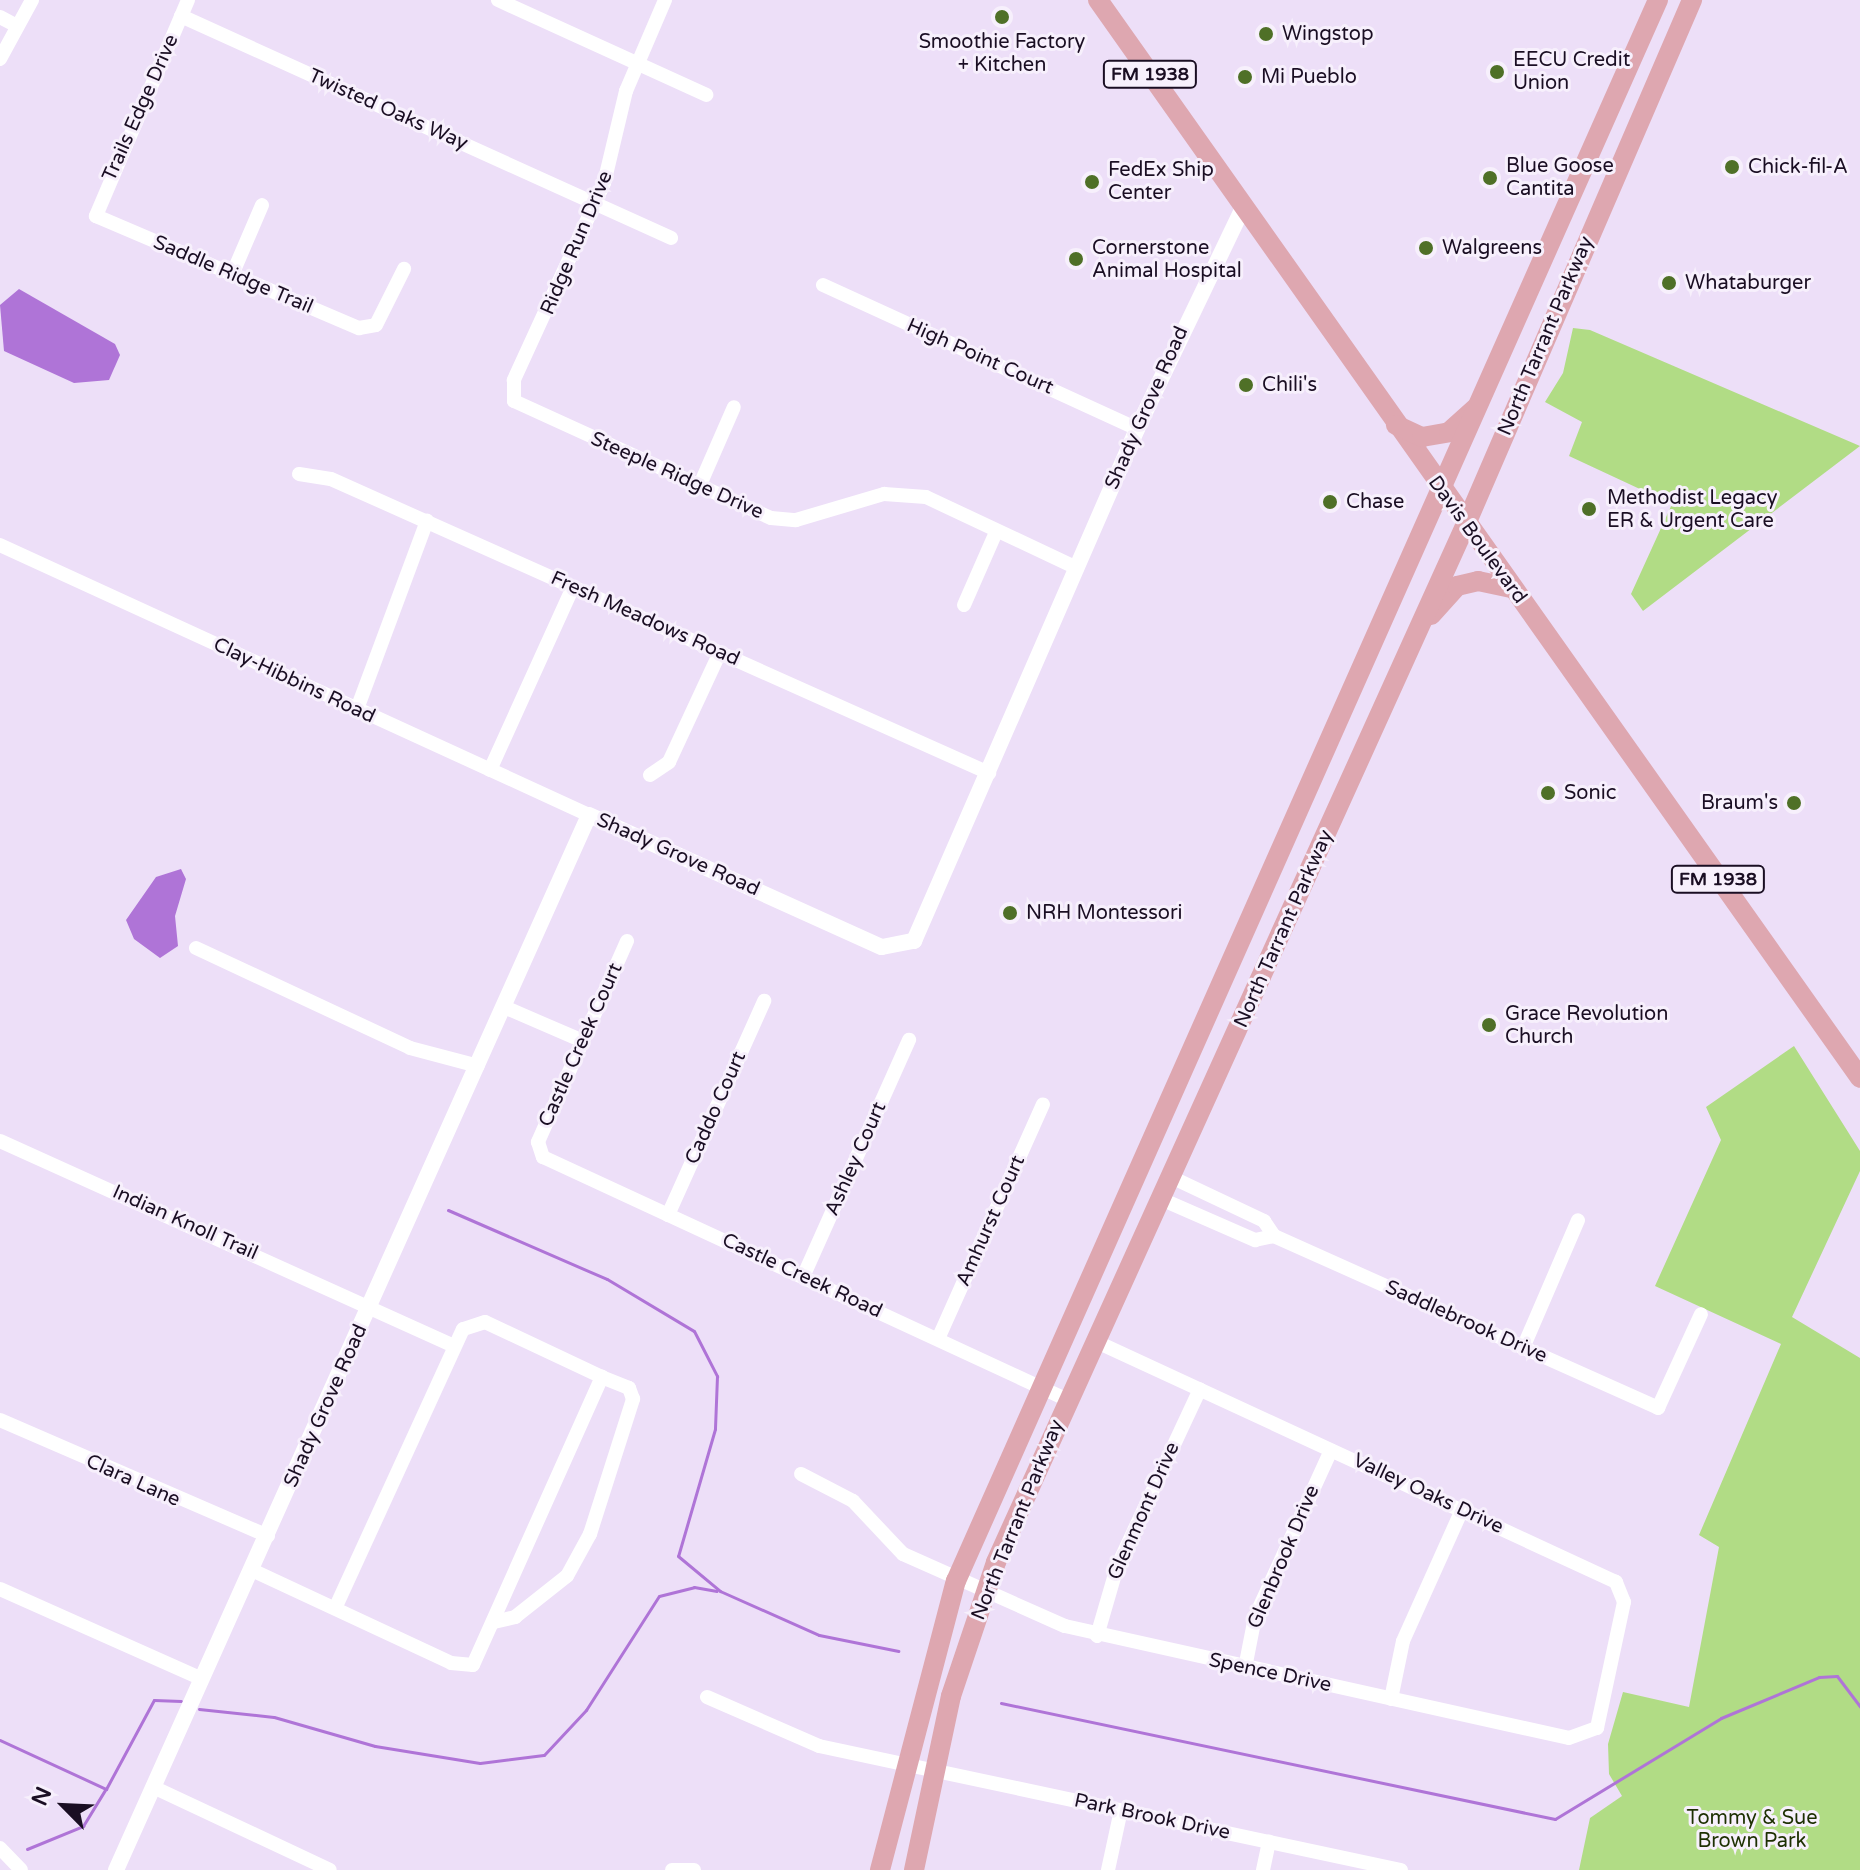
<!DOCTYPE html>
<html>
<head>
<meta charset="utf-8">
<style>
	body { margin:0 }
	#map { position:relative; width:1860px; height:1870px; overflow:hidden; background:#eddff8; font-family:"Varela Round",sans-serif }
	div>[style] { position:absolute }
	.green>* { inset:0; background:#b1dc85 }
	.water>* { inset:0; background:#af74d7 }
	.stream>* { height:3px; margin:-1.5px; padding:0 1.5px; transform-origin:1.5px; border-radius:1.5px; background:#af74d7 }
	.minor>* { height:14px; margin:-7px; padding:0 7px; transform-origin:7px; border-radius:7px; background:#fff }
	.tertiary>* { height:16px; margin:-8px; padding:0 8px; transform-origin:8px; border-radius:8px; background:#fff }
	.primary>* { height:20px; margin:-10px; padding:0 10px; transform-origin:10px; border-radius:10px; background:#dea7b0 }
	.dots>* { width:22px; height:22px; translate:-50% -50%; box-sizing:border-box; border:4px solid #f7f0fc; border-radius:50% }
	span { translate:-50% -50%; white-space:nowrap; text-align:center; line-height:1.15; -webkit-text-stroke:6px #f7f0fc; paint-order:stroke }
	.shield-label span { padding:2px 6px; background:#f7f0fc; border:2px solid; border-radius:6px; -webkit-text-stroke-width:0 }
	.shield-label { font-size:18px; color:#1a0e23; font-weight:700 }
	.poi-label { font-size:20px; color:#1a0e23 }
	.left { translate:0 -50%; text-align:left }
	.right { translate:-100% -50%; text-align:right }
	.street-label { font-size:20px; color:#1a0e23 }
	.park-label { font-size:20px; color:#1d3002 }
	.north { position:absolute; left:24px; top:1766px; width:80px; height:80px; -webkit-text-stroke:6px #f7f0fc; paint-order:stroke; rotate:294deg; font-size:22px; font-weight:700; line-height:32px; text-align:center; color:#1a0e23 }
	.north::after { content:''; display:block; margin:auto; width:28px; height:36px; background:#1a0e23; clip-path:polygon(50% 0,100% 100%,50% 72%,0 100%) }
</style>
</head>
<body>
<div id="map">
	<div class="green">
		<i style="clip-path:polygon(1573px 328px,1590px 330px,1860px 446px,1643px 611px,1631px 594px,1672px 504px,1569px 456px,1582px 422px,1545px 402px,1563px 373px)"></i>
		<i style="clip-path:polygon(1794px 1046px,1860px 1151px,1860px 1171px,1792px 1317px,1860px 1358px,1860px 1870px,1579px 1870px,1590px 1818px,1622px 1796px,1609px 1774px,1608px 1744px,1623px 1692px,1689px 1707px,1719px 1547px,1699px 1535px,1781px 1344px,1655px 1286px,1721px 1140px,1706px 1107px)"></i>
	</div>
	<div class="water">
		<i style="clip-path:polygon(19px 289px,115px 344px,120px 355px,109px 380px,74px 383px,4px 351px,0 305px)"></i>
		<i style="clip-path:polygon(181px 869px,186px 879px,175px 916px,178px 946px,160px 958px,134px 939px,126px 920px,156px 877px)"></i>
	</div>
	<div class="stream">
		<i style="left:448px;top:1210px;width:173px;rotate:23.5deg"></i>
		<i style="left:607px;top:1279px;width:101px;rotate:30.9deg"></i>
		<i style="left:694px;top:1331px;width:51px;rotate:62.9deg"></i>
		<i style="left:717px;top:1376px;width:53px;rotate:92.2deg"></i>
		<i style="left:715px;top:1429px;width:132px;rotate:106.2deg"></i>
		<i style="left:678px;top:1556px;width:55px;rotate:39.8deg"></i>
		<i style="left:720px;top:1591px;width:108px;rotate:24deg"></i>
		<i style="left:819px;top:1635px;width:81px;rotate:11.4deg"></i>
		<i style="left:1001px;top:1703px;width:566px;rotate:11.83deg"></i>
		<i style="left:1555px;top:1819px;width:194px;rotate:-31.3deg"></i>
		<i style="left:1721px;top:1718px;width:106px;rotate:-22.7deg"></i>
		<i style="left:1819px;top:1677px;width:18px;rotate:-3deg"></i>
		<i style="left:1837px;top:1676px;width:38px;rotate:53deg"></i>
		<i style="left:199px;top:1709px;width:75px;rotate:6.1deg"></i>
		<i style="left:274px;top:1717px;width:105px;rotate:16deg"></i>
		<i style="left:375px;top:1746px;width:106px;rotate:9.2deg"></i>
		<i style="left:480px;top:1763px;width:64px;rotate:-7.1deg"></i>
		<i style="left:544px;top:1755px;width:62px;rotate:-47deg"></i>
		<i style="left:586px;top:1710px;width:135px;rotate:-57.4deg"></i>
		<i style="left:659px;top:1596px;width:36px;rotate:-14deg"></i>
		<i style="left:694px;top:1587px;width:23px;rotate:10deg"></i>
		<i style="left:0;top:1740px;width:117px;rotate:24.8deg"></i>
		<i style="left:106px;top:1789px;width:101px;rotate:-61.7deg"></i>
		<i style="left:154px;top:1700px;width:27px;rotate:2deg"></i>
		<i style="left:27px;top:1849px;width:61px;rotate:-22.3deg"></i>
		<i style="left:83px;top:1826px;width:42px;rotate:-58.6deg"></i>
	</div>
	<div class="minor">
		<i style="left:188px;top:0;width:235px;rotate:113.1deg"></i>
		<i style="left:96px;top:216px;width:286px;rotate:23.1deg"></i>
		<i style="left:359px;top:328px;width:17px;rotate:-10deg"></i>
		<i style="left:376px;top:325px;width:63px;rotate:-63.4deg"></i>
		<i style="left:498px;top:0;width:229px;rotate:24.5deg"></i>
		<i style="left:665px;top:0;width:99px;rotate:113.2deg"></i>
		<i style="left:626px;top:91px;width:95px;rotate:103.4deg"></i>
		<i style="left:604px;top:183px;width:217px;rotate:114.6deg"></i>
		<i style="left:514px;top:380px;width:21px;rotate:90deg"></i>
		<i style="left:514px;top:401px;width:282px;rotate:24.5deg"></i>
		<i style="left:771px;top:518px;width:25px;rotate:5deg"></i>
		<i style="left:796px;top:520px;width:92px;rotate:-16.5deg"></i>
		<i style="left:884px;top:494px;width:42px;rotate:4.1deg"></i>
		<i style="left:926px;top:497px;width:167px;rotate:25.2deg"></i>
		<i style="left:181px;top:16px;width:538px;rotate:24.37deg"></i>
		<i style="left:0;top:17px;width:19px;rotate:28deg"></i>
		<i style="left:0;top:59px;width:67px;rotate:-61.5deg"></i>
		<i style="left:232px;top:275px;width:76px;rotate:-66.8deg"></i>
		<i style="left:823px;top:285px;width:345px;rotate:24.6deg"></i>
		<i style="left:299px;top:474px;width:32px;rotate:9deg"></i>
		<i style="left:331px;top:479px;width:721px;rotate:24.08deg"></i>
		<i style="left:699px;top:487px;width:87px;rotate:-66.4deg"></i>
		<i style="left:0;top:545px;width:648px;rotate:24.63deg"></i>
		<i style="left:964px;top:605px;width:80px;rotate:-66.3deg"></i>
		<i style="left:357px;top:709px;width:201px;rotate:-69.6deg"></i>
		<i style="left:490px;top:770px;width:201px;rotate:-65.6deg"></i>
		<i style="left:650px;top:775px;width:23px;rotate:-34deg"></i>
		<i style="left:669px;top:762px;width:121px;rotate:-65.1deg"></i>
		<i style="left:627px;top:941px;width:220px;rotate:113.9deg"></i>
		<i style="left:538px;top:1142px;width:16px;rotate:72deg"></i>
		<i style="left:543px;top:1157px;width:579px;rotate:24.84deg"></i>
		<i style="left:196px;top:948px;width:236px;rotate:25deg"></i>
		<i style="left:410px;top:1048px;width:70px;rotate:14.8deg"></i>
		<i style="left:504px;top:1007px;width:86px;rotate:23.3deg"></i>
		<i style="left:0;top:1141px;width:496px;rotate:24.3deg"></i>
		<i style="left:1171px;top:1177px;width:103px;rotate:25.3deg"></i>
		<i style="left:1264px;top:1221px;width:18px;rotate:56deg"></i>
		<i style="left:1274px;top:1236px;width:421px;rotate:24.1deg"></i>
		<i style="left:1658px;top:1408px;width:103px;rotate:-65.4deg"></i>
		<i style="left:1161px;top:1199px;width:103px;rotate:23.6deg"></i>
		<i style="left:1255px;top:1240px;width:19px;rotate:-12deg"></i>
		<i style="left:668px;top:1215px;width:235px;rotate:-65.8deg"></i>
		<i style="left:803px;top:1277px;width:260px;rotate:-65.9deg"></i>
		<i style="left:938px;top:1339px;width:257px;rotate:-65.9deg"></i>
		<i style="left:1523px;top:1348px;width:139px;rotate:-66.7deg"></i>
		<i style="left:0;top:1420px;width:292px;rotate:23.4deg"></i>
		<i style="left:801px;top:1474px;width:59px;rotate:27.4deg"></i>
		<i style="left:853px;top:1501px;width:73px;rotate:46.7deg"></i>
		<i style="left:903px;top:1554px;width:177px;rotate:24deg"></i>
		<i style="left:1065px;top:1626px;width:516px;rotate:12.53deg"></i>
		<i style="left:1569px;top:1738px;width:30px;rotate:-20deg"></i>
		<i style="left:1597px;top:1728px;width:129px;rotate:-77.9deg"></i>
		<i style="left:1624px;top:1602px;width:22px;rotate:-112deg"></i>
		<i style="left:1616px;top:1582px;width:574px;rotate:-155.18deg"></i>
		<i style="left:252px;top:1570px;width:220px;rotate:25deg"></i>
		<i style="left:451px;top:1663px;width:22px;rotate:5deg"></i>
		<i style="left:473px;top:1665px;width:316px;rotate:-65.9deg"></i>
		<i style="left:602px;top:1377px;width:129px;rotate:-154.8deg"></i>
		<i style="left:485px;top:1322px;width:23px;rotate:162deg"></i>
		<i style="left:463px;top:1329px;width:307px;rotate:114.6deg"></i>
		<i style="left:0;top:1589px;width:221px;rotate:24deg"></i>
		<i style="left:494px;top:1622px;width:22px;rotate:-13deg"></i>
		<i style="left:515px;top:1617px;width:66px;rotate:-38.3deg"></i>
		<i style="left:567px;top:1576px;width:48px;rotate:-61.3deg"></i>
		<i style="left:590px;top:1534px;width:142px;rotate:-72.3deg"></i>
		<i style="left:633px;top:1399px;width:12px;rotate:-110deg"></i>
		<i style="left:629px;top:1388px;width:29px;rotate:-158deg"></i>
		<i style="left:1097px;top:1636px;width:72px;rotate:-73.8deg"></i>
		<i style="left:1117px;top:1567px;width:196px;rotate:-65deg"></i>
		<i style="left:1245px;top:1668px;width:52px;rotate:-78.9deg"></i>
		<i style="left:1255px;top:1617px;width:183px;rotate:-65.5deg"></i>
		<i style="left:707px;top:1697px;width:122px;rotate:23.6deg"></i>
		<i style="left:819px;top:1746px;width:595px;rotate:12.03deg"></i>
		<i style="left:1391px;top:1699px;width:59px;rotate:-78.3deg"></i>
		<i style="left:1403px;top:1641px;width:144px;rotate:-65.8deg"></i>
		<i style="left:153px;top:1787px;width:195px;rotate:25.1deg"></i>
		<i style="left:0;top:1848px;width:30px;rotate:46deg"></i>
		<i style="left:672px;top:1870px;width:22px"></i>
		<i style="left:1108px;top:1870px;width:61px;rotate:-77.8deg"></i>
		<i style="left:1263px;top:1870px;width:29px;rotate:-78deg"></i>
	</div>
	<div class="tertiary">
		<i style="left:116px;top:1870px;width:1156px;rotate:-65.85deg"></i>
		<i style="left:589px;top:815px;width:321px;rotate:24.3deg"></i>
		<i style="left:882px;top:947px;width:33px;rotate:-11deg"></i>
		<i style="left:914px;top:941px;width:558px;rotate:-66.46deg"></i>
		<i style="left:1137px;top:429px;width:245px;rotate:-64.4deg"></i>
	</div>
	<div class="primary">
		<i style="left:1098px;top:0;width:1320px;rotate:54.74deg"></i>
		<i style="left:1396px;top:425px;width:29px;rotate:25deg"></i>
		<i style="left:1422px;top:437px;width:27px;rotate:-10deg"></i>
		<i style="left:1449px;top:432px;width:36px;rotate:-42deg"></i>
		<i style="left:1431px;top:615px;width:39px;rotate:-48deg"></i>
		<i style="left:1457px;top:586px;width:22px;rotate:-13deg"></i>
		<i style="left:1478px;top:581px;width:35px;rotate:12deg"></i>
		<i style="left:880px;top:1870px;width:299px;rotate:-75.3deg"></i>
		<i style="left:956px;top:1581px;width:1730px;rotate:-66.06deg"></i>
		<i style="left:914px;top:1870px;width:178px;rotate:-78deg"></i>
		<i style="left:951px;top:1696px;width:141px;rotate:-71.4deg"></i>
		<i style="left:996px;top:1562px;width:1139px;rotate:-65.64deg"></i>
		<i style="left:1466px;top:524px;width:571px;rotate:-66.67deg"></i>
	</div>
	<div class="dots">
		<i style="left:1002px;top:17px;background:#4f7027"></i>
		<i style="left:1266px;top:34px;background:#4f7027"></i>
		<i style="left:1497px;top:72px;background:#4f7027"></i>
		<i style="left:1245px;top:77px;background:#4f7027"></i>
		<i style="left:1732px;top:167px;background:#4f7027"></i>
		<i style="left:1490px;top:178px;background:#4f7027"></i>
		<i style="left:1092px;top:182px;background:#4f7027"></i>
		<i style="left:1426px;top:248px;background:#4f7027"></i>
		<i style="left:1076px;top:259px;background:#4f7027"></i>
		<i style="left:1669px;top:283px;background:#4f7027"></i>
		<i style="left:1246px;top:385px;background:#4f7027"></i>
		<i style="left:1330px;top:502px;background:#4f7027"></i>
		<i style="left:1589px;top:509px;background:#4f7027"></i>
		<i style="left:1548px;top:793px;background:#4f7027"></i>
		<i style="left:1794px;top:803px;background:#4f7027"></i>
		<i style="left:1010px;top:913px;background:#4f7027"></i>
		<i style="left:1489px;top:1025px;background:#4f7027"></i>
	</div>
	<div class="shield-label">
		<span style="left:1150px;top:74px">FM 1938</span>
		<span style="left:1718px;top:879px">FM 1938</span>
	</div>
	<div class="poi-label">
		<span class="left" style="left:1282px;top:34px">Wingstop</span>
		<span style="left:1002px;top:54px">Smoothie Factory<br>+ Kitchen</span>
		<span class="left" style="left:1513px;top:72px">EECU Credit<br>Union</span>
		<span class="left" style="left:1261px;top:77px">Mi Pueblo</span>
		<span class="left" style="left:1506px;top:178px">Blue Goose<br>Cantita</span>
		<span class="left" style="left:1748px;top:167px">Chick-fil-A</span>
		<span class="left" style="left:1108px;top:182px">FedEx Ship<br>Center</span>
		<span class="left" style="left:1092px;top:260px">Cornerstone<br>Animal Hospital</span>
		<span class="left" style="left:1442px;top:248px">Walgreens</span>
		<span class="left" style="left:1685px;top:283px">Whataburger</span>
		<span class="left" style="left:1262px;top:385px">Chili's</span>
		<span class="left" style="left:1607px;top:510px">Methodist Legacy<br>ER &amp; Urgent Care</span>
		<span class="left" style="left:1346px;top:502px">Chase</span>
		<span class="left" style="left:1564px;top:793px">Sonic</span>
		<span class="right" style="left:1778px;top:803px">Braum's</span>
		<span class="left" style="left:1026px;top:913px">NRH Montessori</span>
		<span class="left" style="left:1505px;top:1026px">Grace Revolution<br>Church</span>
	</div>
	<div class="street-label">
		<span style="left:141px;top:108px;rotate:-66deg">Trails Edge Drive</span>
		<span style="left:388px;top:110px;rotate:24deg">Twisted Oaks Way</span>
		<span style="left:577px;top:243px;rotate:-67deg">Ridge Run Drive</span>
		<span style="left:233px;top:275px;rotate:23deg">Saddle Ridge Trail</span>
		<span style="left:1546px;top:336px;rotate:-67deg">North Tarrant Parkway</span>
		<span style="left:980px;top:357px;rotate:24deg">High Point Court</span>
		<span style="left:1147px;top:408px;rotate:-66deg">Shady Grove Road</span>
		<span style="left:677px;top:476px;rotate:24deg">Steeple Ridge Drive</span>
		<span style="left:1477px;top:540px;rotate:54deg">Davis Boulevard</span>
		<span style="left:645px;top:619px;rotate:24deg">Fresh Meadows Road</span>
		<span style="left:294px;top:681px;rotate:25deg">Clay-Hibbins Road</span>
		<span style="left:678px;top:855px;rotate:24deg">Shady Grove Road</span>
		<span style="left:1284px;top:929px;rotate:-66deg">North Tarrant Parkway</span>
		<span style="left:581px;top:1045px;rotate:-66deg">Castle Creek Court</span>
		<span style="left:716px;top:1108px;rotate:-66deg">Caddo Court</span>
		<span style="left:856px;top:1159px;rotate:-66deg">Ashley Court</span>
		<span style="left:991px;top:1221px;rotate:-66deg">Amhurst Court</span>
		<span style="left:185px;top:1223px;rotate:24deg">Indian Knoll Trail</span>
		<span style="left:802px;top:1276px;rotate:25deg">Castle Creek Road</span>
		<span style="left:1466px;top:1322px;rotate:24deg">Saddlebrook Drive</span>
		<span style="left:326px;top:1406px;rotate:-66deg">Shady Grove Road</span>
		<span style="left:133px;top:1481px;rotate:24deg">Clara Lane</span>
		<span style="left:1428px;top:1494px;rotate:25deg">Valley Oaks Drive</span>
		<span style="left:1144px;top:1511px;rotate:-66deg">Glenmont Drive</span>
		<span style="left:1018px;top:1520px;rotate:-68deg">North Tarrant Parkway</span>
		<span style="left:1284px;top:1557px;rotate:-67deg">Glenbrook Drive</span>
		<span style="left:1270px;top:1673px;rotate:12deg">Spence Drive</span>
		<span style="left:1152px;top:1817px;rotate:12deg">Park Brook Drive</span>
	</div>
	<div class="park-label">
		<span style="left:1752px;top:1830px">Tommy &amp; Sue<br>Brown Park</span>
	</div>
	<div class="north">N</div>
</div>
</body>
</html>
